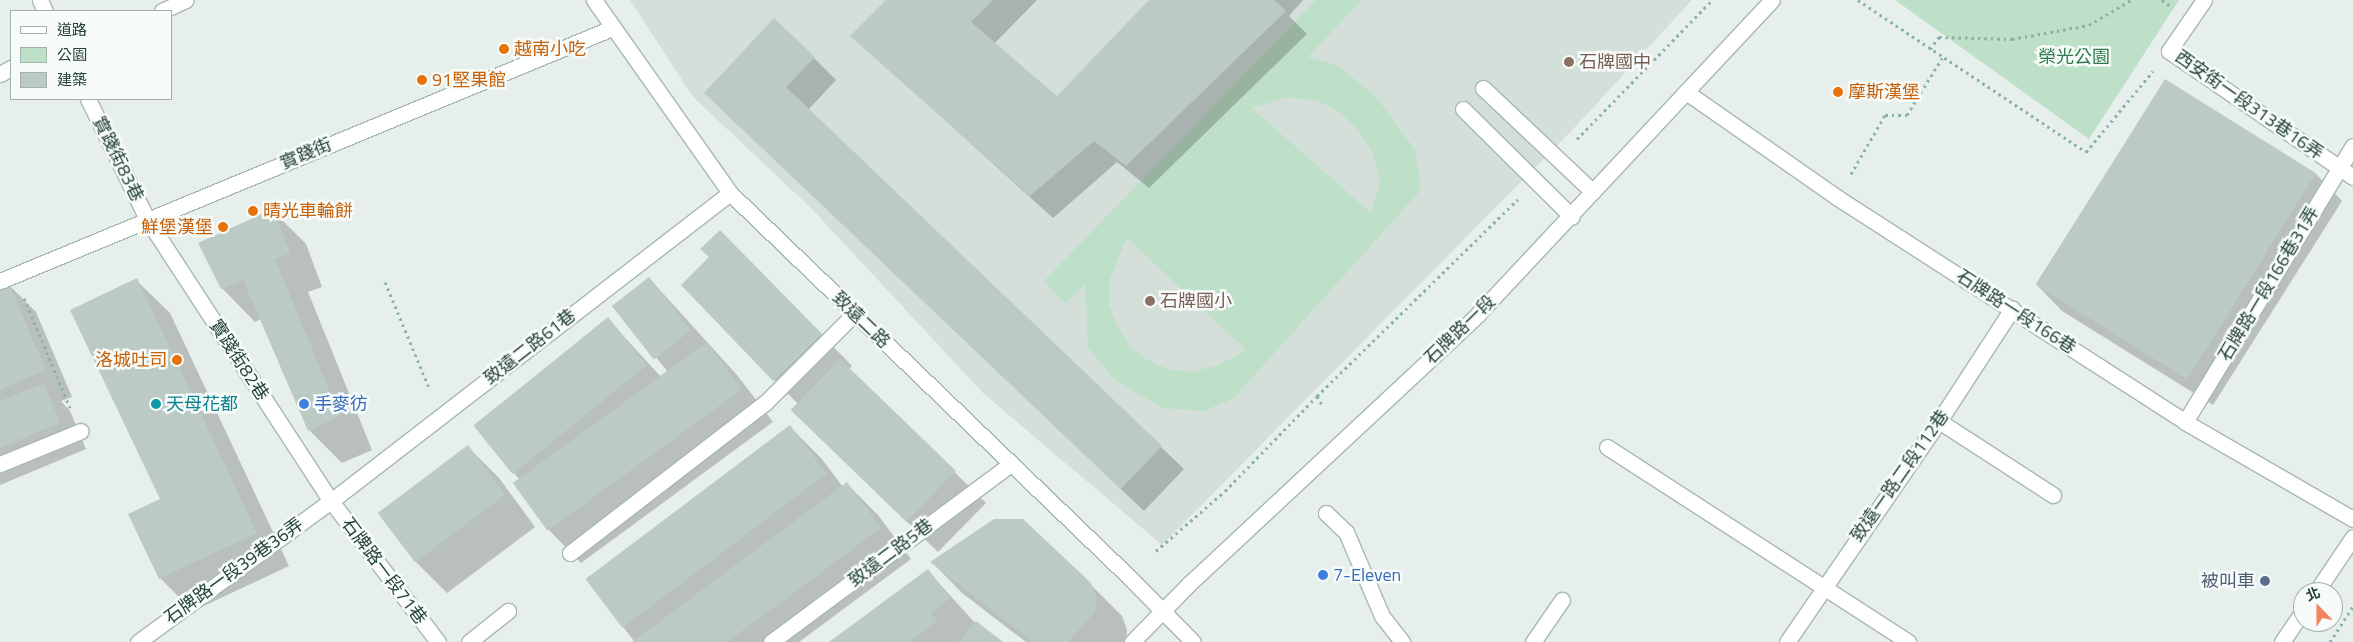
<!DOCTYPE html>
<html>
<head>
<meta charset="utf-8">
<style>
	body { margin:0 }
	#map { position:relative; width:2353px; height:642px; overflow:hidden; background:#e6efeb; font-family:"Titillium Web","Noto Sans TC",sans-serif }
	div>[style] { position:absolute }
	.built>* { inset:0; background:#d4dfda }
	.green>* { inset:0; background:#bfe0c8 }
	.shadow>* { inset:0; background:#0003 }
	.building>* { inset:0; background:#bbcac4; transform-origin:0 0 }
	.path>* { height:3px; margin-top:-1.5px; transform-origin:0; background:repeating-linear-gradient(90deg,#86b3a5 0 2.5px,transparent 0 6.5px) }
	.roads { filter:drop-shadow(1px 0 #a8b8b2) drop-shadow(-1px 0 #a8b8b2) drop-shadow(0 1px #a8b8b2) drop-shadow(0 -1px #a8b8b2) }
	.service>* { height:15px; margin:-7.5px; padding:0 7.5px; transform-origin:7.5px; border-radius:7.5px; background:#fff }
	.minor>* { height:15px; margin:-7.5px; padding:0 7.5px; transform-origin:7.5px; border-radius:7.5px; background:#fff }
	.tertiary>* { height:15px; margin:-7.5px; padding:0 7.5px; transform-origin:7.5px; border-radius:7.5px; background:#fff }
	.dots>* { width:14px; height:14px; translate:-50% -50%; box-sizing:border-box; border:2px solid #f7fbf9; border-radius:50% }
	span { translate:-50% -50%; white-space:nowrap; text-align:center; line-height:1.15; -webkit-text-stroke:5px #f7fbf9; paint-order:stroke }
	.food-label { font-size:18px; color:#c56008 }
	.left { translate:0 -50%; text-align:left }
	.right { translate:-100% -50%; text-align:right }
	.park-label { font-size:18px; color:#2d7a4b }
	.education-label { font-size:18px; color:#785e54 }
	.street-label { font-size:18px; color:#24423a }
	.culture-label { font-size:18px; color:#0d838f }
	.shop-label { font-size:18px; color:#366cbe }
	.service-label { font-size:18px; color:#4e5e75 }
	.legend { position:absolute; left:10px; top:10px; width:162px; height:90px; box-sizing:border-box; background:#f7fbf9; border:1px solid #a3b1ad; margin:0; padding:6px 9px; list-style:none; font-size:15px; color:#24423a }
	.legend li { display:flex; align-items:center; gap:10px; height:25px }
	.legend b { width:25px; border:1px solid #a3b1ad }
	.north { position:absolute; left:2293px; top:582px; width:50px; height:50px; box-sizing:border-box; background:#f7fbf9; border:1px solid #a3b1ad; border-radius:50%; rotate:338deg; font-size:14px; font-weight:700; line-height:20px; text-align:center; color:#24423a }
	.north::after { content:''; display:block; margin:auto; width:18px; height:22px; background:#f4845f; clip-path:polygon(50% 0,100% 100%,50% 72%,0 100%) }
</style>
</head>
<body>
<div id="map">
	<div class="built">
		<i style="clip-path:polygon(630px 0,1692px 0,1578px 124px,1162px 545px,983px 393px,811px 208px,693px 97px)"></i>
	</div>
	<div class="green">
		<i style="clip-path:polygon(evenodd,1316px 0,1362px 0,1308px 57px,1339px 66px,1377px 98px,1415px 150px,1421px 190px,1233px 399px,1203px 411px,1163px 408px,1117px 382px,1088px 348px,1085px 284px,1065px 304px,1044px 281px,1316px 0,1288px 97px,1318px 101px,1341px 113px,1361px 134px,1373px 153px,1380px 182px,1371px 213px,1252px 108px,1288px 97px,1316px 0,1127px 238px,1246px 350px,1221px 364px,1193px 372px,1167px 369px,1144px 358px,1131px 348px,1118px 327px,1109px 305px,1110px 278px,1127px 238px)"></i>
		<i style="clip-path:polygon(1895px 0,2179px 0,2089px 139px)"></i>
	</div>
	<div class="shadow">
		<i style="clip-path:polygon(887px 0,1037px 0,994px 44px,1057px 98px,1151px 0,1303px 0,1289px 16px,1307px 34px,1149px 188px,1117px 162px,1053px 218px,852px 36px)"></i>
		<i style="clip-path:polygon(814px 58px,836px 80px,808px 110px,1184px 469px,1144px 511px,728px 115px)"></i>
		<i style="clip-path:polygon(2165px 80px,2316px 174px,2342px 201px,2213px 405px,2062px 311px,2036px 284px)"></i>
		<i style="clip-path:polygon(273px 211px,306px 244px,322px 287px,308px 292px,372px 450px,342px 463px,309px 430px,261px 319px,255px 322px,222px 288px)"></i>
		<i style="clip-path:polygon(751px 262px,852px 366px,849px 369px,986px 503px,938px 552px,824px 441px,798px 404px,682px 285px)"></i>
		<i style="clip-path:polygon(649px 278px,737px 375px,773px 422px,581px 563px,550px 531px,515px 484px,520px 480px,474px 425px,608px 319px,661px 377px,668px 372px,614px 306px)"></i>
		<i style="clip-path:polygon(136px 280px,170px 313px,289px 566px,193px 611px,160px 578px,161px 499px)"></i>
		<i style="clip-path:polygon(9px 285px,36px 312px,72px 397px,61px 401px,70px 411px,86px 449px,0 485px,0 289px)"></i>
		<i style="clip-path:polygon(790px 427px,821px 458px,843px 487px,847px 484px,878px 515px,911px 559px,799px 642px,635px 642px,623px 627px)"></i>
		<i style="clip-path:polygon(468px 447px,499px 478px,535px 527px,447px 593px,416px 562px)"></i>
		<i style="clip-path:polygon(932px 562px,1090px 584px,1122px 616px,1127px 630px,1126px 642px,1026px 642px,962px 593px)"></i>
		<i style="clip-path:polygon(928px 571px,975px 623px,1001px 642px,831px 642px)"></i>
	</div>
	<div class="building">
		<i style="clip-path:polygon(886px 0,993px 0,971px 22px,1057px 96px,1149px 0,1274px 0,1286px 11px,1126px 166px,1094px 141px,1030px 196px,850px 36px)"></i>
		<i style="clip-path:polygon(774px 18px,815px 57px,786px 87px,1162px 446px,1121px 489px,704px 93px)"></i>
		<i style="left:2165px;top:79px;width:178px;height:243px;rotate:32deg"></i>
		<i style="clip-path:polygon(273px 209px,290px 253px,275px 259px,340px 416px,308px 431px,243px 280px,221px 289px,198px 243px)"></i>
		<i style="clip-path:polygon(720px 230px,822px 334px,773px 381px,681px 285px,709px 257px,700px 249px)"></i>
		<i style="left:649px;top:277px;width:68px;height:47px;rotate:52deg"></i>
		<i style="clip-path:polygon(137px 278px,257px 533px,159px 579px,128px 514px,160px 499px,70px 310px)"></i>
		<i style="clip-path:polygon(9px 284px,46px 370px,0 390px,0 288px)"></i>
		<i style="left:608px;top:317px;width:62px;height:173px;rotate:51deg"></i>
		<i style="left:707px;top:342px;width:59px;height:240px;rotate:54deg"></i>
		<i style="left:840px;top:359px;width:161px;height:71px;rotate:44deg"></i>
		<i style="clip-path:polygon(44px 383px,60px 423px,0 448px,0 401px)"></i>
		<i style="left:790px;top:425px;width:61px;height:256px;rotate:53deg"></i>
		<i style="left:468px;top:445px;width:62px;height:113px;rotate:53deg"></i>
		<i style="clip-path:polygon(847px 482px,881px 528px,810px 581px,727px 642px,632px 642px)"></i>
		<i style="clip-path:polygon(994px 519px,1023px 519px,1091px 583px,1097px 598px,1095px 612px,1068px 642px,1033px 642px,930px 562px)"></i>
		<i style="clip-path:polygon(928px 569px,950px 598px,931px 613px,938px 621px,909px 642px,829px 642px)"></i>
		<i style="clip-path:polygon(976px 621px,1003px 642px,959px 642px)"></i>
	</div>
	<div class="path">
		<i style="left:1858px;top:0;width:274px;rotate:33.7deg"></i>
		<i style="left:2086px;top:152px;width:105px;rotate:-50.4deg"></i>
		<i style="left:2162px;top:0;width:9px;rotate:36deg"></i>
		<i style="left:1930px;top:49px;width:15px;rotate:-53deg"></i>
		<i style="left:1939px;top:37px;width:73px;rotate:1.6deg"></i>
		<i style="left:2012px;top:39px;width:78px;rotate:-10.3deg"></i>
		<i style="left:2089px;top:25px;width:49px;rotate:-30.8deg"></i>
		<i style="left:1577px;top:139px;width:194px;rotate:-45.8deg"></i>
		<i style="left:1851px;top:174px;width:68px;rotate:-60deg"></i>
		<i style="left:1885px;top:115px;width:22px"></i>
		<i style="left:1907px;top:115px;width:67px;rotate:-58.4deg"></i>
		<i style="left:385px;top:282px;width:117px;rotate:67.4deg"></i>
		<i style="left:24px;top:298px;width:119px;rotate:67.3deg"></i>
		<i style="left:1317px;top:396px;width:10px;rotate:61deg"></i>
		<i style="left:1156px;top:551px;width:91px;rotate:-41deg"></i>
		<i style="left:1225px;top:491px;width:132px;rotate:-45.9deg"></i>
		<i style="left:1317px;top:396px;width:281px;rotate:-44.4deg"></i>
		<i style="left:2330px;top:642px;width:43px;rotate:-57.4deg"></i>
	</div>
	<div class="roads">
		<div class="service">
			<i style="left:1483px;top:88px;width:151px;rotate:43.4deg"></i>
			<i style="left:1463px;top:109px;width:153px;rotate:44.7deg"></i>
			<i style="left:1326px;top:513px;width:28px;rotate:44deg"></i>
		</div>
		<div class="minor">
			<i style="left:40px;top:0;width:12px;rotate:66deg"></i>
			<i style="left:594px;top:0;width:236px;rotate:54.8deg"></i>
			<i style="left:730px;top:193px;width:554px;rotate:43.9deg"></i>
			<i style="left:1129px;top:577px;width:91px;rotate:45.4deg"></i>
			<i style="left:2204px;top:0;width:62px;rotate:124.5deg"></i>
			<i style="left:2169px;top:51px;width:223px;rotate:34.4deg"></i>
			<i style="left:162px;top:11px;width:26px;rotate:-25deg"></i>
			<i style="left:0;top:74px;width:13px;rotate:-29deg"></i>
			<i style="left:1686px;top:92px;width:185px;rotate:34.9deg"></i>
			<i style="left:1838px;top:198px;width:413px;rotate:32.8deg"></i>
			<i style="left:2185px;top:422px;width:194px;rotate:30deg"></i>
			<i style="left:88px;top:99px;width:134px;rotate:63.8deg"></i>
			<i style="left:147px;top:219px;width:337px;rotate:56.9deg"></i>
			<i style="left:331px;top:501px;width:177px;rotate:52.8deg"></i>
			<i style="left:0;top:281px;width:662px;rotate:-22.46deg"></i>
			<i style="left:1939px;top:421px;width:136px;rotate:33deg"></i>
			<i style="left:2185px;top:422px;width:323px;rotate:-58.7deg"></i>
			<i style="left:1607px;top:447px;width:359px;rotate:32.9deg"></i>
			<i style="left:0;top:464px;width:87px;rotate:-22.2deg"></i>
			<i style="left:1346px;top:532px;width:91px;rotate:66.8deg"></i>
			<i style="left:1382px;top:616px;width:33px;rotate:52deg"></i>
			<i style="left:570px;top:553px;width:247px;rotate:-37.6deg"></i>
			<i style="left:766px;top:402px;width:124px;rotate:-45deg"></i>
			<i style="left:2316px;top:592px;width:66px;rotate:-56.1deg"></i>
			<i style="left:138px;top:642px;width:239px;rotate:-36.2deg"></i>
			<i style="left:331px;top:501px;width:504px;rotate:-37.67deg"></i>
			<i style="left:469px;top:642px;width:50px;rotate:-38.5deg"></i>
			<i style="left:771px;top:642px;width:299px;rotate:-36.6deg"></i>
			<i style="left:1533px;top:642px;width:51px;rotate:-55.4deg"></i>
			<i style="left:1787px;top:642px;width:268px;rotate:-55.5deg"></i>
			<i style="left:1939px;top:421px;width:134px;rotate:-56.9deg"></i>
			<i style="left:2282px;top:642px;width:37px;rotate:-56deg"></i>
		</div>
		<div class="tertiary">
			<i style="left:1132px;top:642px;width:83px;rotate:-45.5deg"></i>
			<i style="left:1190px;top:583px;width:394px;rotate:-43deg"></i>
			<i style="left:1478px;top:314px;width:430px;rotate:-46.9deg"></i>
		</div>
	</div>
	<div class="dots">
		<i style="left:504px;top:49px;background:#e8710a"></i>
		<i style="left:1569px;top:62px;background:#8d6e63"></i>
		<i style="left:422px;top:80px;background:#e8710a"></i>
		<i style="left:1838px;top:92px;background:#e8710a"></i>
		<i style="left:253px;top:211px;background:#e8710a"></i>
		<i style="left:223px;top:227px;background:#e8710a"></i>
		<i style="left:1150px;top:301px;background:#8d6e63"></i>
		<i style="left:177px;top:360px;background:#e8710a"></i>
		<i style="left:156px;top:404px;background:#0f9aa8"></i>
		<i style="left:304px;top:404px;background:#3f7fe0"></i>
		<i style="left:1323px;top:575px;background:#3f7fe0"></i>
		<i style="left:2265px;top:581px;background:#5c6f8a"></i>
	</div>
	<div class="food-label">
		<span class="left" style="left:514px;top:49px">越南小吃</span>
		<span class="left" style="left:432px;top:80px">91堅果館</span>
		<span class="left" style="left:1848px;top:92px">摩斯漢堡</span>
		<span class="left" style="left:263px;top:211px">晴光車輪餅</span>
		<span class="right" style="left:213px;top:227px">鮮堡漢堡</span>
		<span class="right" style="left:167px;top:360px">洛城吐司</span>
	</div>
	<div class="park-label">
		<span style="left:2074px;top:57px">榮光公園</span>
	</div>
	<div class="education-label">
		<span class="left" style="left:1579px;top:62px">石牌國中</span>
		<span class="left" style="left:1160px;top:301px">石牌國小</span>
	</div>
	<div class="street-label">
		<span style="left:2249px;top:105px;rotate:35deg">西安街一段313巷16弄</span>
		<span style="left:306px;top:154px;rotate:-22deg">實踐街</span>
		<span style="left:118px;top:159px;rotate:64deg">實踐街83巷</span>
		<span style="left:2269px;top:284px;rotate:-59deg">石牌路一段166巷31弄</span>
		<span style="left:2016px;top:312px;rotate:33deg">石牌路一段166巷</span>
		<span style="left:861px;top:320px;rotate:44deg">致遠二路</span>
		<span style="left:1460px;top:330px;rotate:-44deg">石牌路一段</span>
		<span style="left:530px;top:347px;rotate:-38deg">致遠二路61巷</span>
		<span style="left:239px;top:360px;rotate:57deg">實踐街82巷</span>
		<span style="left:1900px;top:476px;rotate:-55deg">致遠一路二段112巷</span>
		<span style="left:891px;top:553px;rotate:-37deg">致遠二路5巷</span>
		<span style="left:234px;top:571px;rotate:-36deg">石牌路一段39巷36弄</span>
		<span style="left:384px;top:571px;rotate:53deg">石牌路一段71巷</span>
	</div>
	<div class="culture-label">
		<span class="left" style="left:166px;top:404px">天母花都</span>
	</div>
	<div class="shop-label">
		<span class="left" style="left:314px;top:404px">手麥彷</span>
		<span class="left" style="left:1333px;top:575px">7-Eleven</span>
	</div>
	<div class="service-label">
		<span class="right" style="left:2255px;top:581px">被叫車</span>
	</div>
	<ul class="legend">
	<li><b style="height:6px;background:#fff"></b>道路</li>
	<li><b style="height:14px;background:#bfe0c8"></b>公園</li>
	<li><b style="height:14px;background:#bbcac4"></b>建築</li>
	</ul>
	<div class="north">北</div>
</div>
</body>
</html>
